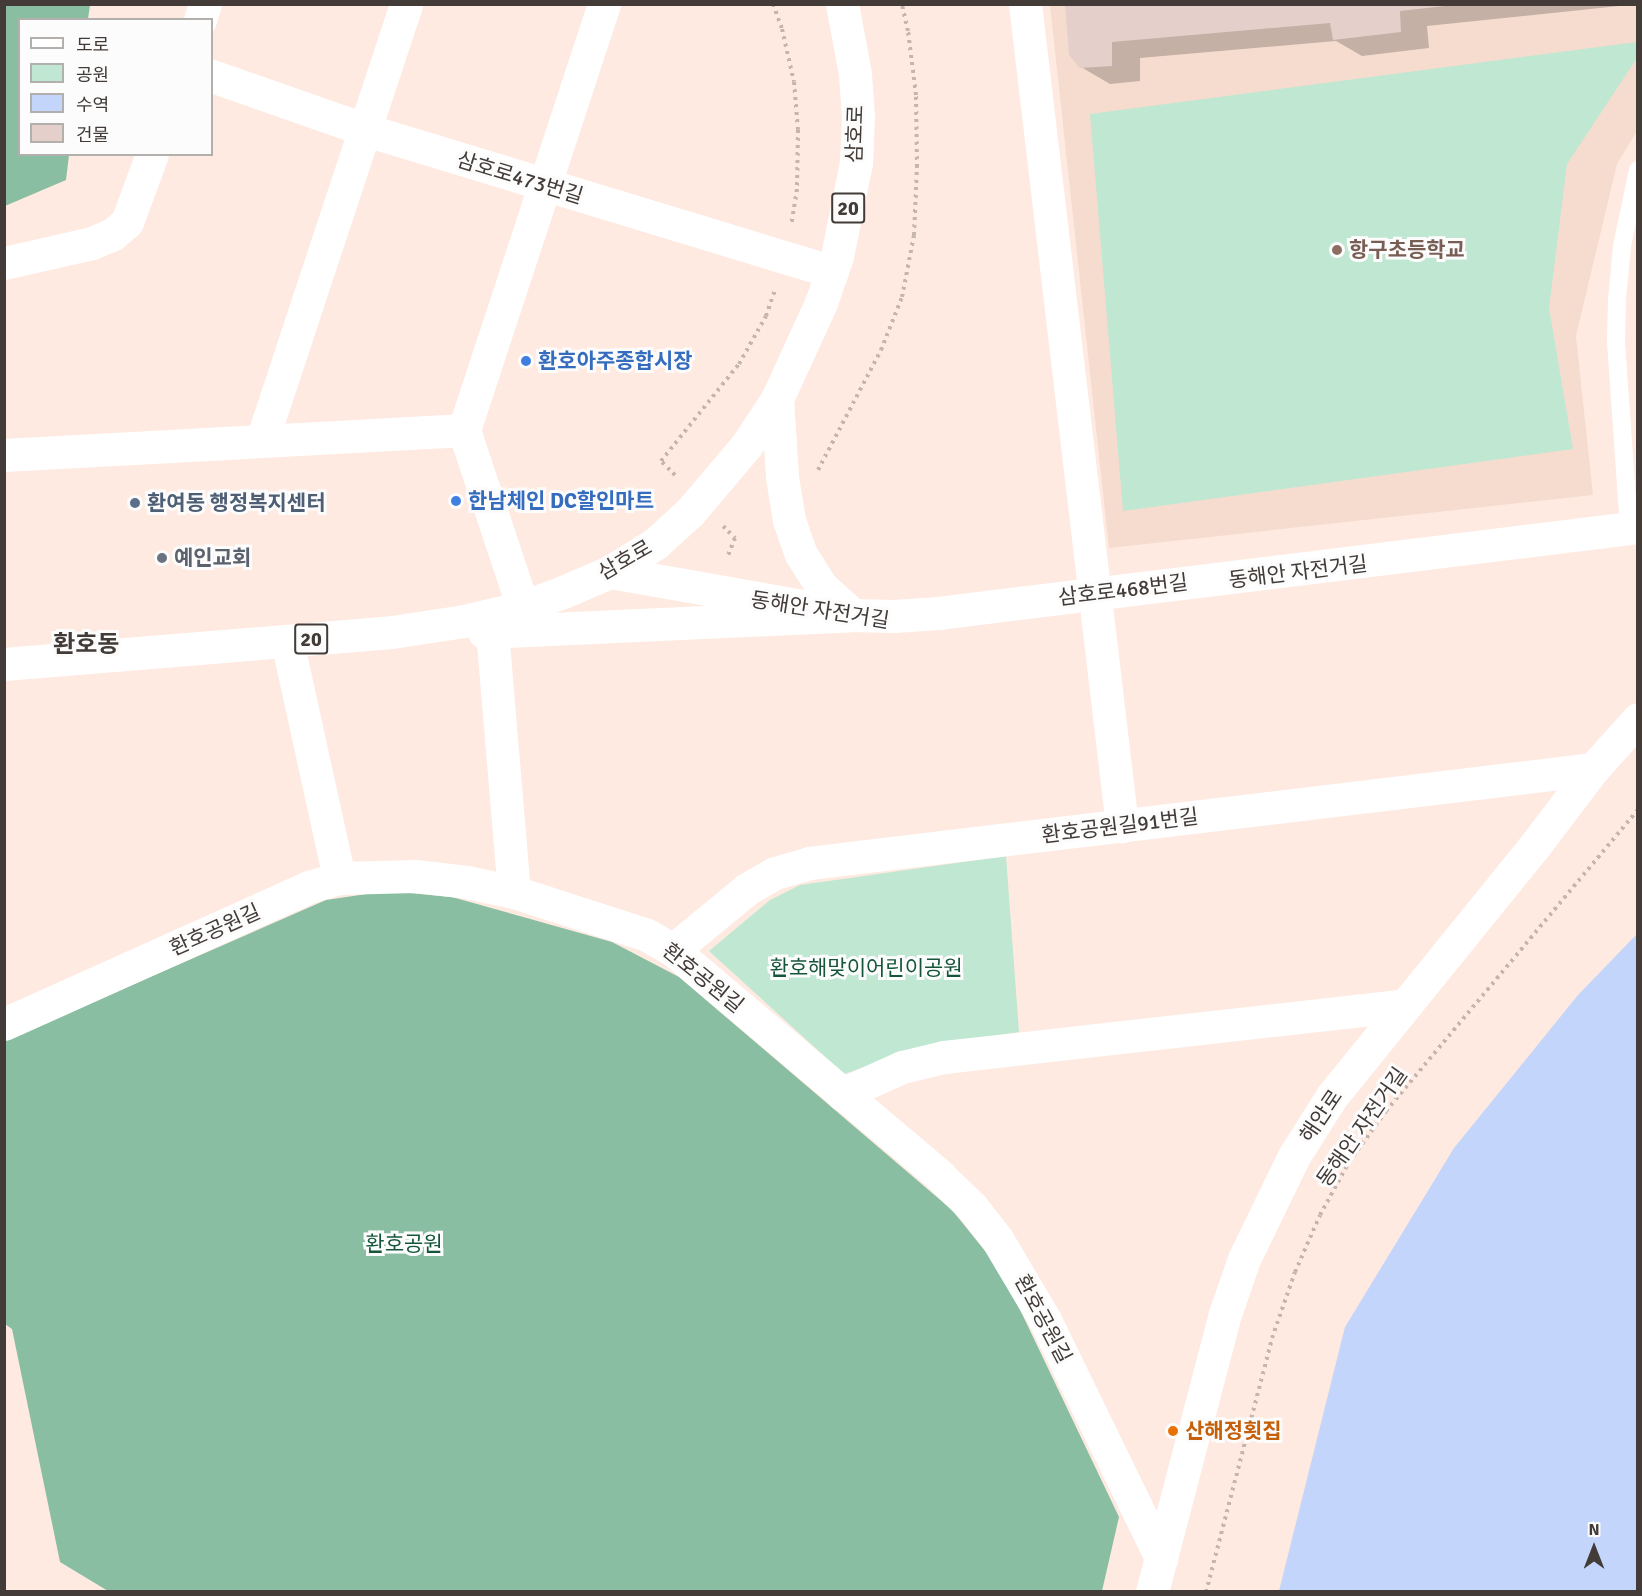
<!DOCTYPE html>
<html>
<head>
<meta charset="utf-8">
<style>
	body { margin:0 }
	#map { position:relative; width:1642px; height:1596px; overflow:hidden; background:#feeae1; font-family:Signika,"Noto Sans KR",sans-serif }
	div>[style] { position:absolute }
	.built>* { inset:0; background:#f6dccf }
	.green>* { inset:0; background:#bfe7d1 }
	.forest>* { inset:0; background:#89bea2 }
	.water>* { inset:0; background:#c3d5fa }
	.shadow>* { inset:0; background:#0003 }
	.building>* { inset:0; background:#e5cfcb }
	.path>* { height:4px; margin-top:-2px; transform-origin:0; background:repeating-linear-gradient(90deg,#c5b5ae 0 3px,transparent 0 7.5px) }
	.service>* { height:18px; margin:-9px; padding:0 9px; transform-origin:9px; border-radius:9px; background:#fff }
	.minor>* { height:33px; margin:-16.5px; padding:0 16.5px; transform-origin:16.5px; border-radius:16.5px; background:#fff }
	.tertiary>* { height:33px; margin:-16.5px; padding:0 16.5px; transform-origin:16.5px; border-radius:16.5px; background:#fff }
	.primary>* { height:33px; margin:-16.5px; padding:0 16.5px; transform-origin:16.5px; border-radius:16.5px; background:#fff }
	.dots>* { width:16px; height:16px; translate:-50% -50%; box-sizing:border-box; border:3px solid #fcfcfc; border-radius:50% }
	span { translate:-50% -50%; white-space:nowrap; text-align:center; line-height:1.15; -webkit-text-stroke:6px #fcfcfc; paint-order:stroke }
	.shield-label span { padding:2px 4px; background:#fcfcfc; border:2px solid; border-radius:4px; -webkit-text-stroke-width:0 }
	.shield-label { font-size:20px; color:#423b37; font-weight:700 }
	.street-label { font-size:21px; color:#423b37 }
	.education-label { font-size:21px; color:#785e54; font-weight:700 }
	.left { translate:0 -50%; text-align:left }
	.shop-label { font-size:21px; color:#366cbe; font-weight:700 }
	.service-label { font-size:21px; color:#4e5e75; font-weight:700 }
	.worship-label { font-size:21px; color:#5b616d; font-weight:700 }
	.park-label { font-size:21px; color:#15563b }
	.food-label { font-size:21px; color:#c56008; font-weight:700 }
	.quarter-label { font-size:24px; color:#423b37; font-weight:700 }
	.frame { position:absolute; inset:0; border:6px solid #423b37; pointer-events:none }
	.legend { position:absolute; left:18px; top:18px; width:195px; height:138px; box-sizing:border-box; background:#fcfcfc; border:2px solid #b2afad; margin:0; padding:8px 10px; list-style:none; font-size:18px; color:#423b37 }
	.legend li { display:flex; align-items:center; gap:12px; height:30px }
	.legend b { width:30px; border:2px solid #b2afad }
	.north { position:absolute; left:1564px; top:1518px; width:60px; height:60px; -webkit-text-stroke:4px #fcfcfc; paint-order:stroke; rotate:0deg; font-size:16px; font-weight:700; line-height:24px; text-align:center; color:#423b37 }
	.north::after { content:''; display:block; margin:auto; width:21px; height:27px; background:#423b37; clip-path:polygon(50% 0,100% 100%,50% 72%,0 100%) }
</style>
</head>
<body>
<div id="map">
	<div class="built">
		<i style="clip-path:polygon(1050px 5px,1637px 5px,1637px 131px,1617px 164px,1576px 336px,1593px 495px,1109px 548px)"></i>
	</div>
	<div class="green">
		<i style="clip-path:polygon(1637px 42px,1637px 58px,1567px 164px,1549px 308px,1573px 449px,1123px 511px,1090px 114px)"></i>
		<i style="clip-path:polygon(1006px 856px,1019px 1032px,928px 1045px,844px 1074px,709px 951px,770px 900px,800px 885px)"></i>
	</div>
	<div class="forest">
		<i style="clip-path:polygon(5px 4px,90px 5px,88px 19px,20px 20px,20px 154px,69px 155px,66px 180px,5px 206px)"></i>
		<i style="clip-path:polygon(387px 891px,452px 897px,612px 942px,679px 977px,952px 1210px,1002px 1272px,1119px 1517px,1102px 1591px,108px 1591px,60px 1562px,12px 1329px,5px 1324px,4px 1041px,326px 900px)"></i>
	</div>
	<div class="water">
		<i style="clip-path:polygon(1637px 934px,1637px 1591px,1279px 1591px,1345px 1327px,1454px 1148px,1578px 995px)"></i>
	</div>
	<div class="shadow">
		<i style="clip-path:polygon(1066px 4px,1638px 4px,1427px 26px,1429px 48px,1362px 56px,1336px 41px,1140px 58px,1140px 81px,1110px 84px,1081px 67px)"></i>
	</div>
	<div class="building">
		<i style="clip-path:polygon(1065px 4px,1445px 4px,1445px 6px,1400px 11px,1401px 32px,1333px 40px,1330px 23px,1112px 42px,1112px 66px,1080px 68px,1069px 55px)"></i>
	</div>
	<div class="path">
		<i style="left:773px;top:4px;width:27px;rotate:70deg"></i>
		<i style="left:782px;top:29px;width:54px;rotate:77.2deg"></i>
		<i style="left:794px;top:82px;width:48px;rotate:85.2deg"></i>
		<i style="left:798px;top:130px;width:59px;rotate:91deg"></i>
		<i style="left:797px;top:189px;width:36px;rotate:99deg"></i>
		<i style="left:818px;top:470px;width:136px;rotate:-62.3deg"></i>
		<i style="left:881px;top:350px;width:57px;rotate:-68.4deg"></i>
		<i style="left:902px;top:297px;width:63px;rotate:-79deg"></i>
		<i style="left:914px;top:235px;width:68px;rotate:-87.5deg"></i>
		<i style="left:917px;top:167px;width:72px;rotate:-90.8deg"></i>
		<i style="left:916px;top:95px;width:64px;rotate:-97.1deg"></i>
		<i style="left:908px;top:31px;width:28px;rotate:-103deg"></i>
		<i style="left:675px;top:475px;width:20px;rotate:-135deg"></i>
		<i style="left:661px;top:461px;width:124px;rotate:-51.2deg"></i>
		<i style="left:739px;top:364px;width:55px;rotate:-60.6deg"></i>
		<i style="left:766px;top:316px;width:28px;rotate:-71deg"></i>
		<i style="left:723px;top:526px;width:17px;rotate:45deg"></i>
		<i style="left:735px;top:538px;width:22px;rotate:112deg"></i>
		<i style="left:1206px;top:1592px;width:262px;rotate:-75.4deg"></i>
		<i style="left:1272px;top:1338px;width:70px;rotate:-70.8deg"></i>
		<i style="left:1295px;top:1272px;width:62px;rotate:-66.3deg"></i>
		<i style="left:1320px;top:1215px;width:60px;rotate:-61.3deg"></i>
		<i style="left:1349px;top:1162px;width:63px;rotate:-54deg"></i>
		<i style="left:1386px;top:1111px;width:393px;rotate:-50.1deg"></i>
	</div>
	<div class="service">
		<i style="left:1629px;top:528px;width:187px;rotate:-94deg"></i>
		<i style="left:1616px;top:341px;width:41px;rotate:-88.6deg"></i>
		<i style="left:1617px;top:300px;width:54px;rotate:-84.7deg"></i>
		<i style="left:1622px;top:246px;width:78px;rotate:-78.1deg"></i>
	</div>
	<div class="minor">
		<i style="left:1025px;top:4px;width:828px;rotate:83.27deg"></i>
		<i style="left:200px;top:20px;width:17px;rotate:-73deg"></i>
		<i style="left:212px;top:76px;width:163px;rotate:19.3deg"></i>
		<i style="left:366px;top:130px;width:487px;rotate:16.9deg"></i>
		<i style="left:4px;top:263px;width:90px;rotate:-12.8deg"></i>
		<i style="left:92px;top:243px;width:23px;rotate:-23deg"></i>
		<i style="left:113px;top:234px;width:18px;rotate:-41deg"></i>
		<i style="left:127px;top:222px;width:72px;rotate:-69.8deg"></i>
		<i style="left:464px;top:430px;width:187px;rotate:71.6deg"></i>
		<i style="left:262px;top:440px;width:459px;rotate:-71.7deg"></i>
		<i style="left:4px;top:455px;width:461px;rotate:-3.1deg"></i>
		<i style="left:464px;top:430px;width:448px;rotate:-71.8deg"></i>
		<i style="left:610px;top:572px;width:247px;rotate:10deg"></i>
		<i style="left:853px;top:615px;width:41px;rotate:1.4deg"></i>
		<i style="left:894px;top:616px;width:44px;rotate:-3.9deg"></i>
		<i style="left:938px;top:613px;width:705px;rotate:-7deg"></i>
		<i style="left:492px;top:631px;width:262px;rotate:85.2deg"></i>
		<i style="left:287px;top:641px;width:243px;rotate:77.6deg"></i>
		<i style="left:673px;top:950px;width:96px;rotate:-39.5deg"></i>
		<i style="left:747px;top:889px;width:32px;rotate:-30deg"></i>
		<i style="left:775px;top:873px;width:35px;rotate:-16deg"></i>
		<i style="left:809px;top:863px;width:790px;rotate:-6.84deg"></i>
		<i style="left:4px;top:1024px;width:334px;rotate:-24.2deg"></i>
		<i style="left:309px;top:887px;width:31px;rotate:-17deg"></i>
		<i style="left:339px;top:878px;width:76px;rotate:-1.5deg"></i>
		<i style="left:415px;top:876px;width:52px;rotate:6.6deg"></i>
		<i style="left:467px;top:882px;width:48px;rotate:12deg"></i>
		<i style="left:514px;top:892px;width:140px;rotate:17.9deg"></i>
		<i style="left:647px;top:935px;width:30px;rotate:30deg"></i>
		<i style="left:673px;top:950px;width:350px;rotate:40.2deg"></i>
		<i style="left:940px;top:1176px;width:45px;rotate:44.1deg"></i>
		<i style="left:972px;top:1207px;width:41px;rotate:52deg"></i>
		<i style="left:997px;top:1239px;width:96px;rotate:59.4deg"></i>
		<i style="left:1046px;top:1322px;width:263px;rotate:64deg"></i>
		<i style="left:842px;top:1094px;width:66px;rotate:-24.2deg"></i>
		<i style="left:902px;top:1067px;width:43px;rotate:-13.4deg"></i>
		<i style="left:944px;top:1057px;width:463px;rotate:-6.4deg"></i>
	</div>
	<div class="tertiary">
		<i style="left:1152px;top:1592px;width:287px;rotate:-75.3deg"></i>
		<i style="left:1225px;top:1314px;width:58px;rotate:-70.9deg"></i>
		<i style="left:1244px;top:1259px;width:114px;rotate:-64.1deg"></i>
		<i style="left:1294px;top:1156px;width:71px;rotate:-57.7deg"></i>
		<i style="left:1332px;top:1096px;width:319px;rotate:-51deg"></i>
		<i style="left:1533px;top:848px;width:99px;rotate:-52.8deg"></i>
		<i style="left:1593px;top:769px;width:67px;rotate:-48deg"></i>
	</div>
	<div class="primary">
		<i style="left:777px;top:399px;width:78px;rotate:86.3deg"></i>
		<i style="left:782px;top:477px;width:44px;rotate:80.8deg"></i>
		<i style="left:789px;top:520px;width:36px;rotate:71deg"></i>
		<i style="left:801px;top:554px;width:38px;rotate:58deg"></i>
		<i style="left:821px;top:586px;width:43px;rotate:42.2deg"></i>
		<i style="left:484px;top:632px;width:369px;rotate:-2.6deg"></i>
		<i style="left:4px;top:664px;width:389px;rotate:-4.7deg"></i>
		<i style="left:392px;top:632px;width:73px;rotate:-8.7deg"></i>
		<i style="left:464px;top:621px;width:61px;rotate:-13.3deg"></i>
		<i style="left:523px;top:607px;width:43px;rotate:-20.6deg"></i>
		<i style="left:563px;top:592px;width:51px;rotate:-23.1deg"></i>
		<i style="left:610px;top:572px;width:54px;rotate:-32.2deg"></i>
		<i style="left:656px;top:543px;width:46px;rotate:-42.4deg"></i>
		<i style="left:690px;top:512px;width:87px;rotate:-49.7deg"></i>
		<i style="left:746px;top:446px;width:56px;rotate:-56.6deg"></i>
		<i style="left:777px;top:399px;width:106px;rotate:-65.4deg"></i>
		<i style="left:821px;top:303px;width:50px;rotate:-71.2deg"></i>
		<i style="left:837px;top:256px;width:95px;rotate:-78.5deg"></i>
		<i style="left:856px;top:163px;width:46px;rotate:-87.5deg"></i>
		<i style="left:858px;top:117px;width:43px;rotate:-94deg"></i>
		<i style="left:855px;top:74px;width:71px;rotate:-100.5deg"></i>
	</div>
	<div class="dots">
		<i style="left:1337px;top:250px;background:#8d6e63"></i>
		<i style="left:526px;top:361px;background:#3f7fe0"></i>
		<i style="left:456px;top:501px;background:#3f7fe0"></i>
		<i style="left:135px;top:503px;background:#5c6f8a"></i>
		<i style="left:162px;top:558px;background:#6b7280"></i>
		<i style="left:1173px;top:1431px;background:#e8710a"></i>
	</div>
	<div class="shield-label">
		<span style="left:848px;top:208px">20</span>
		<span style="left:311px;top:639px">20</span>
	</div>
	<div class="street-label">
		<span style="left:855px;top:134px;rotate:-88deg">삼호로</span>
		<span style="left:520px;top:178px;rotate:17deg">삼호로473번길</span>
		<span style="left:625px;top:560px;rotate:-30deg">삼호로</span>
		<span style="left:1298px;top:572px;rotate:-7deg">동해안 자전거길</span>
		<span style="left:1123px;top:590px;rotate:-7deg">삼호로468번길</span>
		<span style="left:820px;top:610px;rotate:9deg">동해안 자전거길</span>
		<span style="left:1120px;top:826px;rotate:-7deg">환호공원길91번길</span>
		<span style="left:215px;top:930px;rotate:-24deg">환호공원길</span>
		<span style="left:703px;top:978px;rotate:39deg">환호공원길</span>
		<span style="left:1321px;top:1116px;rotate:-56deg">해안로</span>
		<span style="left:1362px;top:1127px;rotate:-55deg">동해안 자전거길</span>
		<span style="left:1043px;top:1319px;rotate:62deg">환호공원길</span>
	</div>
	<div class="education-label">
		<span class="left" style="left:1349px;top:250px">항구초등학교</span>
	</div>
	<div class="shop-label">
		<span class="left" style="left:538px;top:361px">환호아주종합시장</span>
		<span class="left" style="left:468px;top:501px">한남체인 DC할인마트</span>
	</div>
	<div class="service-label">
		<span class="left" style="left:147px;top:503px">환여동 행정복지센터</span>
	</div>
	<div class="worship-label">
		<span class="left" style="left:174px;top:558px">예인교회</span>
	</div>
	<div class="park-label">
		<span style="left:866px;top:968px">환호해맞이어린이공원</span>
		<span style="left:404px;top:1244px">환호공원</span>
	</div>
	<div class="food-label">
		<span class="left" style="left:1185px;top:1431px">산해정횟집</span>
	</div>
	<div class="quarter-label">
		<span style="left:86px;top:645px">환호동</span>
	</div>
	<div class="frame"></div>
	<ul class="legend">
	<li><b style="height:8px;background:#fff"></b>도로</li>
	<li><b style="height:16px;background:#bfe7d1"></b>공원</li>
	<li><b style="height:16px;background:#c3d5fa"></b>수역</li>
	<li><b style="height:16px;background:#e5cfcb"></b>건물</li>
	</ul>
	<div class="north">N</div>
</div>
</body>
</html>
